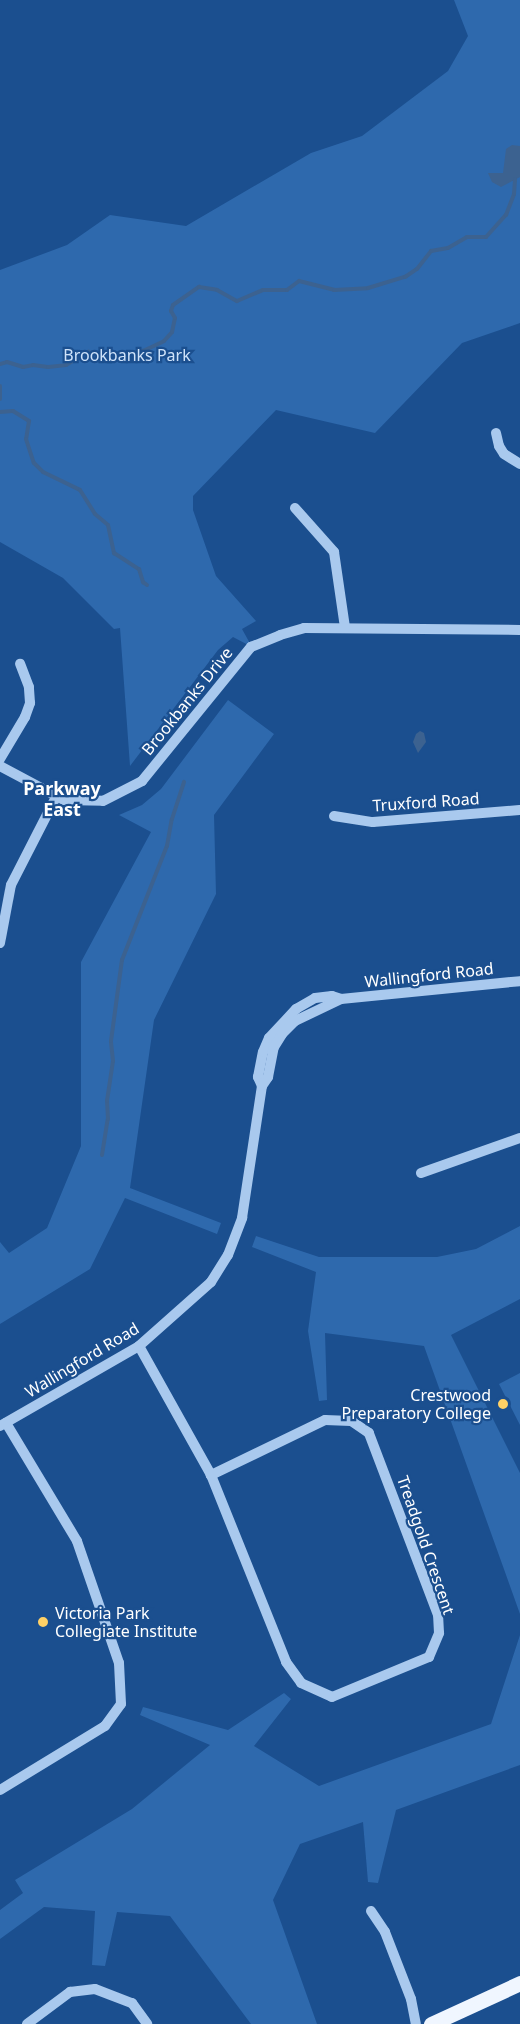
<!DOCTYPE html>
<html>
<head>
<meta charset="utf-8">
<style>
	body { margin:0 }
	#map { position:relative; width:520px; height:2024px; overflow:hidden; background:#1b4f8f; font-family:"Noto Sans",sans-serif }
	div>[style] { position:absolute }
	.green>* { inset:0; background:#2e69ad }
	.water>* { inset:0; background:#3c6290 }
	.stream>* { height:4px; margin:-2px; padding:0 2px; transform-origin:2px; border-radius:2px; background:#3c6290 }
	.minor>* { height:10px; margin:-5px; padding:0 5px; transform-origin:5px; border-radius:5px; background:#a9c9ee }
	.major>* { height:15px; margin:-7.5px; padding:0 7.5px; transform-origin:7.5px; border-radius:7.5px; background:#f0f6ff }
	.dots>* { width:16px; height:16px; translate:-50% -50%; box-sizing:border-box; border:3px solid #1b4f8f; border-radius:50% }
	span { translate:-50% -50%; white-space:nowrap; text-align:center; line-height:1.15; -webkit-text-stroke:4.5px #1b4f8f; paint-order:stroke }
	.park-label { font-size:16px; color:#cfe3fa }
	.street-label { font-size:16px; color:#fff }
	.poi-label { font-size:16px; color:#fff }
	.right { translate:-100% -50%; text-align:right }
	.left { translate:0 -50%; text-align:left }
	.neighbourhood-label { font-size:18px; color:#fff; font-weight:700 }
</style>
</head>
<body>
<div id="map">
	<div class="green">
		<i style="clip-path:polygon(454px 0,520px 0,520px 323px,462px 343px,375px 433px,276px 410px,193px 496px,193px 510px,216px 576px,256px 621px,242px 629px,252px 647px,233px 637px,218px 650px,130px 766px,120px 628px,114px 629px,63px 578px,0 542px,0 270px,67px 245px,110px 215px,186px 226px,311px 153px,362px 136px,448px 71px,468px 36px)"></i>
		<i style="clip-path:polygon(228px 700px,274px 734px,214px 815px,216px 894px,154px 1020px,130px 1188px,221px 1223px,217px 1234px,125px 1198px,90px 1269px,0 1324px,0 1242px,9px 1253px,47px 1228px,81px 1146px,81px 962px,151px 832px,119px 815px,142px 805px,161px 789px)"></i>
		<i style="clip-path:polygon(520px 1226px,520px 1299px,451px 1335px,520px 1473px,520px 1614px,424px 1346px,325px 1333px,327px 1400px,319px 1401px,308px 1331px,316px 1272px,252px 1247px,256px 1236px,319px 1257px,437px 1257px,476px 1249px)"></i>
		<i style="clip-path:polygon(520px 1373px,520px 1425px,499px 1384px)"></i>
		<i style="clip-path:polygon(520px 1635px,520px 1765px,396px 1810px,378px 1883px,368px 1882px,363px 1822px,300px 1844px,273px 1900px,317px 2024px,251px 2024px,170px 1916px,117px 1912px,105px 1966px,92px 1965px,95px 1911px,44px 1907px,0 1939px,0 1910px,23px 1893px,15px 1880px,132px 1809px,210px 1745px,140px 1715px,143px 1707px,228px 1730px,284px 1693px,291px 1699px,254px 1746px,319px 1786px,491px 1724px)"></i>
	</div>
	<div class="water">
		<i style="clip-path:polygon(512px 145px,520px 146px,520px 177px,501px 187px,492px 182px,488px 173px,503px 173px,506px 149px)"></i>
		<i style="clip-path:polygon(420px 731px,424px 733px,426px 742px,418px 753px,413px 742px,416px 734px)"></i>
	</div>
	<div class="stream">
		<i style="left:0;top:364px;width:7px;rotate:-16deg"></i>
		<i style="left:7px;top:362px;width:17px;rotate:17deg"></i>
		<i style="left:23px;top:367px;width:10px;rotate:-11deg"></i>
		<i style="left:33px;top:365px;width:15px;rotate:8deg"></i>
		<i style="left:48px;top:367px;width:18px;rotate:-6deg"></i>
		<i style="left:66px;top:365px;width:26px;rotate:-31deg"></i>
		<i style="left:88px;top:352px;width:22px;rotate:16deg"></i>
		<i style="left:109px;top:358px;width:35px;rotate:-12deg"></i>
		<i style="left:143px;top:351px;width:23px;rotate:-25deg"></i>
		<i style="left:164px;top:341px;width:12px;rotate:-48deg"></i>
		<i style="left:172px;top:332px;width:14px;rotate:-78deg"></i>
		<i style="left:175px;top:318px;width:8px;rotate:-120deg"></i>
		<i style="left:171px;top:311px;width:6px;rotate:-72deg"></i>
		<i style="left:173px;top:305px;width:32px;rotate:-35deg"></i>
		<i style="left:199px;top:287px;width:18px;rotate:9deg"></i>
		<i style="left:217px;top:290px;width:23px;rotate:29deg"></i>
		<i style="left:237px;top:301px;width:28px;rotate:-23deg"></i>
		<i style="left:263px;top:290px;width:24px"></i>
		<i style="left:287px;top:290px;width:15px;rotate:-37deg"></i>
		<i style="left:299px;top:281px;width:36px;rotate:14deg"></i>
		<i style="left:334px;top:290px;width:34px;rotate:-3deg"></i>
		<i style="left:368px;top:288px;width:39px;rotate:-17deg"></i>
		<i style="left:405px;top:277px;width:14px;rotate:-34deg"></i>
		<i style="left:417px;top:269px;width:23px;rotate:-52deg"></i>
		<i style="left:431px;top:251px;width:17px;rotate:-10deg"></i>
		<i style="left:448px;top:248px;width:22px;rotate:-30deg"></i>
		<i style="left:467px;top:237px;width:19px"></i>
		<i style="left:486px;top:237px;width:30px;rotate:-48deg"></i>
		<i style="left:506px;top:215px;width:22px;rotate:-69deg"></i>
		<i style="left:514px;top:194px;width:15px;rotate:-86deg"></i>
		<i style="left:0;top:386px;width:13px;rotate:90deg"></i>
		<i style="left:0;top:412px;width:13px;rotate:-4deg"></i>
		<i style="left:13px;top:411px;width:19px;rotate:32deg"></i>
		<i style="left:29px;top:421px;width:18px;rotate:99deg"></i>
		<i style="left:26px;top:439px;width:25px;rotate:72deg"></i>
		<i style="left:34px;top:463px;width:13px;rotate:45deg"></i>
		<i style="left:43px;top:472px;width:41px;rotate:25.9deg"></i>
		<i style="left:80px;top:490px;width:28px;rotate:58deg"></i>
		<i style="left:95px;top:514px;width:17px;rotate:40deg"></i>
		<i style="left:108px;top:525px;width:29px;rotate:78deg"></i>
		<i style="left:114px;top:553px;width:30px;rotate:33deg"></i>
		<i style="left:139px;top:569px;width:14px;rotate:73deg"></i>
		<i style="left:143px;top:582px;width:5px;rotate:37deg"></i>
		<i style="left:102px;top:1155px;width:36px;rotate:-81deg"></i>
		<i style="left:108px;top:1119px;width:18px;rotate:-93deg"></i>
		<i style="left:107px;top:1101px;width:40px;rotate:-81.5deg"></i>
		<i style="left:113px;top:1061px;width:20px;rotate:-96deg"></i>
		<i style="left:111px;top:1041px;width:82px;rotate:-82.3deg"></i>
		<i style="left:122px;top:960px;width:123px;rotate:-68.5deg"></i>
		<i style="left:167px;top:846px;width:27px;rotate:-80deg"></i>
		<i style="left:172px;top:819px;width:39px;rotate:-72deg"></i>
	</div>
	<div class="minor">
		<i style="left:496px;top:433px;width:13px;rotate:77deg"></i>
		<i style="left:499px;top:446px;width:9px;rotate:58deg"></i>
		<i style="left:504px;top:454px;width:19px;rotate:32deg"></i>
		<i style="left:295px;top:508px;width:59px;rotate:48.4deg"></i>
		<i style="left:334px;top:552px;width:76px;rotate:81.7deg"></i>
		<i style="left:0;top:759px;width:49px;rotate:-59.2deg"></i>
		<i style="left:25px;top:717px;width:15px;rotate:-70deg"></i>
		<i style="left:30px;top:703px;width:16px;rotate:-94deg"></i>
		<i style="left:29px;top:687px;width:25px;rotate:-111deg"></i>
		<i style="left:0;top:766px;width:72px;rotate:28deg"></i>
		<i style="left:64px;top:800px;width:39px;rotate:1deg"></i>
		<i style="left:103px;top:801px;width:44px;rotate:-27.1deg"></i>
		<i style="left:142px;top:781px;width:173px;rotate:-50.9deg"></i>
		<i style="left:251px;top:647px;width:31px;rotate:-22deg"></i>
		<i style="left:280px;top:635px;width:25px;rotate:-16deg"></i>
		<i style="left:304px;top:628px;width:216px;rotate:0.5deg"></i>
		<i style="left:334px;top:816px;width:39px;rotate:9deg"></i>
		<i style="left:373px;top:822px;width:147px;rotate:-4.7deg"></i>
		<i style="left:0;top:943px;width:59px;rotate:-79.3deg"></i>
		<i style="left:11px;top:885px;width:99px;rotate:-62.9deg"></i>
		<i style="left:262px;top:1086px;width:10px;rotate:-114deg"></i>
		<i style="left:258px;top:1077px;width:25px;rotate:-79deg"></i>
		<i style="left:263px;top:1052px;width:15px;rotate:-67deg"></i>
		<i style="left:269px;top:1038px;width:40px;rotate:-47deg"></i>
		<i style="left:296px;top:1009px;width:22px;rotate:-30deg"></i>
		<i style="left:315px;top:998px;width:17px;rotate:-7deg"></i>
		<i style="left:332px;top:996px;width:9px;rotate:18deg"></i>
		<i style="left:341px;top:999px;width:180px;rotate:-5.7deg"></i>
		<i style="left:421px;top:1173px;width:105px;rotate:-19.5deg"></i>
		<i style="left:139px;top:1346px;width:148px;rotate:60.8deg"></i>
		<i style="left:211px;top:1475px;width:201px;rotate:68.1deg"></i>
		<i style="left:286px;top:1662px;width:26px;rotate:54deg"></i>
		<i style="left:301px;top:1683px;width:34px;rotate:24deg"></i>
		<i style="left:332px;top:1697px;width:105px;rotate:-22.4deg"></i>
		<i style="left:429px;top:1657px;width:26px;rotate:-67deg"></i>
		<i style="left:439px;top:1633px;width:18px;rotate:-93deg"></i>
		<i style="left:438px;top:1615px;width:195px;rotate:-110.8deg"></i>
		<i style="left:369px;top:1433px;width:22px;rotate:-146deg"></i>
		<i style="left:351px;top:1421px;width:26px;rotate:-178deg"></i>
		<i style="left:325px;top:1420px;width:127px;rotate:154.2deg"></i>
		<i style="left:0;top:1426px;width:160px;rotate:-29.9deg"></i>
		<i style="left:139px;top:1346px;width:96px;rotate:-41.6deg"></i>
		<i style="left:211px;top:1282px;width:32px;rotate:-58deg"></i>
		<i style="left:228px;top:1255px;width:40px;rotate:-69deg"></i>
		<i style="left:242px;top:1218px;width:134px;rotate:-81.4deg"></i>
		<i style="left:262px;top:1086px;width:11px;rotate:-56deg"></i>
		<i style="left:268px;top:1077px;width:31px;rotate:-79deg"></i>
		<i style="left:274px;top:1047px;width:15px;rotate:-58deg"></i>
		<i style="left:282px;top:1034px;width:18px;rotate:-45deg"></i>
		<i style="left:295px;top:1021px;width:51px;rotate:-25.6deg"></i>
		<i style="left:0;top:1790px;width:123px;rotate:-31.4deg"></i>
		<i style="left:105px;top:1726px;width:27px;rotate:-54deg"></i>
		<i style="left:121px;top:1704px;width:41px;rotate:-92.8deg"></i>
		<i style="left:119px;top:1663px;width:129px;rotate:-109deg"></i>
		<i style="left:77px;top:1541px;width:138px;rotate:-121deg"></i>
		<i style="left:371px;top:1911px;width:25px;rotate:56deg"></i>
		<i style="left:385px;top:1932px;width:72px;rotate:68.8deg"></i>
		<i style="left:411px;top:1999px;width:25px;rotate:79deg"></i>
		<i style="left:27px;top:2024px;width:54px;rotate:-36.7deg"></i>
		<i style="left:70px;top:1992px;width:25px;rotate:-7deg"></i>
		<i style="left:95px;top:1989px;width:40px;rotate:21deg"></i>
		<i style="left:132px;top:2003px;width:26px;rotate:54deg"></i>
	</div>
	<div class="major">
		<i style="left:431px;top:2024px;width:98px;rotate:-24.7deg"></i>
	</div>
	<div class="dots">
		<i style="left:503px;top:1404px;background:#ffd166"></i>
		<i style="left:43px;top:1622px;background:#ffd166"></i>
	</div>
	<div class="park-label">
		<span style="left:127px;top:355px">Brookbanks Park</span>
	</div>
	<div class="street-label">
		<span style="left:187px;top:701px;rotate:-51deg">Brookbanks Drive</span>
		<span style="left:426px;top:802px;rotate:-4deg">Truxford Road</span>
		<span style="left:429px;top:975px;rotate:-6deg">Wallingford Road</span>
		<span style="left:82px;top:1360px;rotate:-31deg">Wallingford Road</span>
		<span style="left:426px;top:1545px;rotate:71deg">Treadgold Crescent</span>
	</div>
	<div class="poi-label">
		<span class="right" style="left:491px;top:1404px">Crestwood<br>Preparatory College</span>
		<span class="left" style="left:55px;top:1622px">Victoria Park<br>Collegiate Institute</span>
	</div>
	<div class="neighbourhood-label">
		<span style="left:62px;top:799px">Parkway<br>East</span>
	</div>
</div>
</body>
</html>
